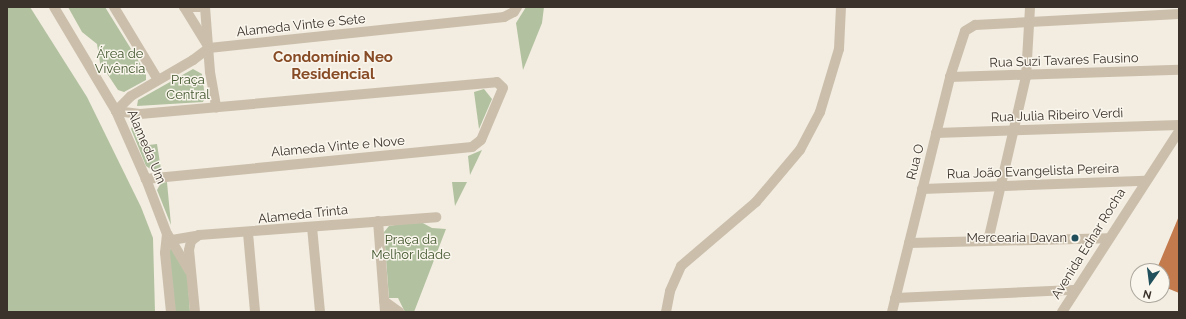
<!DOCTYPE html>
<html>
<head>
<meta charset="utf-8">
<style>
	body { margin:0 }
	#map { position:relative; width:1186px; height:319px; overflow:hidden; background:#f3ede1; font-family:Raleway,sans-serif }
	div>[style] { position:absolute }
	.green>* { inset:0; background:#b2c2a0 }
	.building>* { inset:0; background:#c37b4e }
	.minor>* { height:10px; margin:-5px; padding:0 5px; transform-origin:5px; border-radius:5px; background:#cbbfac }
	.tertiary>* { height:10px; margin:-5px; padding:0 5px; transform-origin:5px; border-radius:5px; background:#cbbfac }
	.dots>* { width:11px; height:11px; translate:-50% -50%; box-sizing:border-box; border:2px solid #faf6ed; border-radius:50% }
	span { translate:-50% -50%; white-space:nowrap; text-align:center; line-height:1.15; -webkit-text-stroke:3px #faf6ed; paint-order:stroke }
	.street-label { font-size:13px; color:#3a322b }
	.park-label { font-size:13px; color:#43572f }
	.poi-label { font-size:13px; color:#3a322b }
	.right { translate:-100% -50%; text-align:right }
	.quarter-label { font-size:15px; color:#874b25; font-weight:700 }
	.frame { position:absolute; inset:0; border:8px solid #3a322b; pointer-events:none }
	.north { position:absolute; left:1130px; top:263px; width:40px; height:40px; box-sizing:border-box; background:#faf6ed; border:1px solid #ada89f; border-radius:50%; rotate:194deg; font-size:11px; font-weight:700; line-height:16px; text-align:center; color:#3a322b }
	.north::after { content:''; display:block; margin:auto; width:14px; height:18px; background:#214f5b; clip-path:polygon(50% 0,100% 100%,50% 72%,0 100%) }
</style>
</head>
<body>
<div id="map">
	<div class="green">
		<i style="clip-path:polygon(7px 7px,30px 7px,87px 97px,141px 207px,153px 238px,155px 312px,7px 312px)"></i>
		<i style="clip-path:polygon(68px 7px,105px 7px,146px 73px,146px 80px,124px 92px,118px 90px,100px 63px,97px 44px,82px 32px)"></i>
		<i style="clip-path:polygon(526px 7px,544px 7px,542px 23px,523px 70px,516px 23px)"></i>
		<i style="clip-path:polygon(193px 69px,202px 74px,205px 97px,203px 102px,137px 106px,138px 100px)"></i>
		<i style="clip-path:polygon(484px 89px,492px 99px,479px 129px,474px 92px)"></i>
		<i style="clip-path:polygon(134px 122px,138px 122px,140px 146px,157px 144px,161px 169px,152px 170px,146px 166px,131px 129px)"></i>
		<i style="clip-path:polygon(482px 150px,470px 175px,468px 156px)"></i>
		<i style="clip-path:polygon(167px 182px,171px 225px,157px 190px,161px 183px)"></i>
		<i style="clip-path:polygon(452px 182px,467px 182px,455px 206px)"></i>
		<i style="clip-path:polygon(419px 221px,432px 228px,446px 229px,414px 312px,405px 312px,398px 298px,389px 298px,384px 232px,389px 226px)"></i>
		<i style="clip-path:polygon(171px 248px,187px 270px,190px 312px,175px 312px,168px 253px)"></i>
	</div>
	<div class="building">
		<i style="clip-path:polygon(1179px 216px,1179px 293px,1162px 286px,1162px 271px,1156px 271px)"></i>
	</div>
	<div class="minor">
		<i style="left:54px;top:7px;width:121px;rotate:59.2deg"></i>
		<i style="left:116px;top:111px;width:74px;rotate:66.2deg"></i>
		<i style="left:146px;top:179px;width:59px;rotate:69.1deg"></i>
		<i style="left:167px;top:234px;width:19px;rotate:96deg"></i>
		<i style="left:165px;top:253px;width:59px;rotate:84.2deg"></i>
		<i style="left:114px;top:7px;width:85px;rotate:58.9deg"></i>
		<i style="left:184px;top:7px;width:46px;rotate:58.4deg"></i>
		<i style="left:184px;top:7px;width:16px"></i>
		<i style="left:205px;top:7px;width:65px;rotate:85.6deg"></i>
		<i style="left:210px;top:72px;width:36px;rotate:80deg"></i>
		<i style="left:209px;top:48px;width:297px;rotate:-6deg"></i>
		<i style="left:504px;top:17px;width:11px;rotate:-27deg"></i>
		<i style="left:514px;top:12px;width:6px;rotate:-59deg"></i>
		<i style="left:950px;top:77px;width:229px;rotate:-1.8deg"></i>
		<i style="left:116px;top:111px;width:24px;rotate:7deg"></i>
		<i style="left:140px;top:114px;width:358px;rotate:-5.1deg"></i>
		<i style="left:497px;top:82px;width:8px;rotate:45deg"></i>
		<i style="left:503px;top:88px;width:56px;rotate:112.9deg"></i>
		<i style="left:481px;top:140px;width:11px;rotate:142deg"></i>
		<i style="left:472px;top:147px;width:328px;rotate:174.4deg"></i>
		<i style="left:116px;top:111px;width:21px;rotate:-45deg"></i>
		<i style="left:131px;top:96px;width:72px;rotate:-30.1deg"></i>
		<i style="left:193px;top:60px;width:20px;rotate:-37deg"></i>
		<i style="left:936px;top:133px;width:243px;rotate:-1.9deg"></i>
		<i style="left:922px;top:189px;width:223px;rotate:-2.1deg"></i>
		<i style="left:378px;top:221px;width:91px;rotate:85.6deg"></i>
		<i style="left:312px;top:227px;width:85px;rotate:84.6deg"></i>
		<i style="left:248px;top:233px;width:79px;rotate:84.9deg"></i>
		<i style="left:168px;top:235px;width:41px;rotate:59deg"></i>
		<i style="left:172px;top:240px;width:27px;rotate:-10deg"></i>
		<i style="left:199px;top:235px;width:238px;rotate:-4.3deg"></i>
		<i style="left:988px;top:241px;width:168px;rotate:-77deg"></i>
		<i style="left:1026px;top:77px;width:70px;rotate:-86.7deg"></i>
		<i style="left:909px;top:243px;width:199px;rotate:-1.4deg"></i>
		<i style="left:895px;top:298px;width:179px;rotate:-2.6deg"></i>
		<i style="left:384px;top:301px;width:19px;rotate:36deg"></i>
		<i style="left:195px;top:312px;width:62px;rotate:-95.5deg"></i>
		<i style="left:189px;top:250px;width:9px;rotate:-77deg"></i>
		<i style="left:191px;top:241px;width:10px;rotate:-37deg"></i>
		<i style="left:892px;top:312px;width:242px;rotate:-76.1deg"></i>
		<i style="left:950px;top:77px;width:48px;rotate:-71.9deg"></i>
		<i style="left:965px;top:31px;width:12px;rotate:-31deg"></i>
		<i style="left:975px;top:25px;width:204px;rotate:-3.1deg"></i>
		<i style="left:1062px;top:312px;width:216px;rotate:-57.1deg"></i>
	</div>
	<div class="tertiary">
		<i style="left:666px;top:312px;width:21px;rotate:-79deg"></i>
		<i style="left:670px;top:291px;width:27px;rotate:-66deg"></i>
		<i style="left:681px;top:266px;width:99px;rotate:-40.5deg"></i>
		<i style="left:756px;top:202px;width:68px;rotate:-49.8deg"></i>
		<i style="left:800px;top:150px;width:43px;rotate:-62.2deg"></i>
		<i style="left:820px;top:112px;width:66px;rotate:-73.2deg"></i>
		<i style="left:839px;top:49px;width:42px;rotate:-87.3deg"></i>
	</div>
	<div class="dots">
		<i style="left:1075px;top:238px;background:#214f5b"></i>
	</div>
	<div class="street-label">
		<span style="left:301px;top:26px;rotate:-6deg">Alameda Vinte e Sete</span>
		<span style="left:1064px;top:61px;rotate:-2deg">Rua Suzi Tavares Fausino</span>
		<span style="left:1057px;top:116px;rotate:-2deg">Rua Julia Ribeiro Verdi</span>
		<span style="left:146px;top:147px;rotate:67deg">Alameda Um</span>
		<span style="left:338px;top:147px;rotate:-5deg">Alameda Vinte e Nove</span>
		<span style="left:916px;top:162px;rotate:-76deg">Rua O</span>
		<span style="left:1033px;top:172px;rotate:-2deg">Rua João Evangelista Pereira</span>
		<span style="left:303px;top:215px;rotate:-6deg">Alameda Trinta</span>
		<span style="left:1089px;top:244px;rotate:-58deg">Avenida Ednar Rocha</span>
	</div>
	<div class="park-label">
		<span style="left:120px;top:62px">Área de<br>Vivência</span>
		<span style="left:188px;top:88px">Praça<br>Central</span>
		<span style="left:411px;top:248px">Praça da<br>Melhor Idade</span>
	</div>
	<div class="poi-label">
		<span class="right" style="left:1067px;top:238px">Mercearia Davan</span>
	</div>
	<div class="quarter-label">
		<span style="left:333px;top:66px">Condomínio Neo<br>Residencial</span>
	</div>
	<div class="frame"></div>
	<div class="north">N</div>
</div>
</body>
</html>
